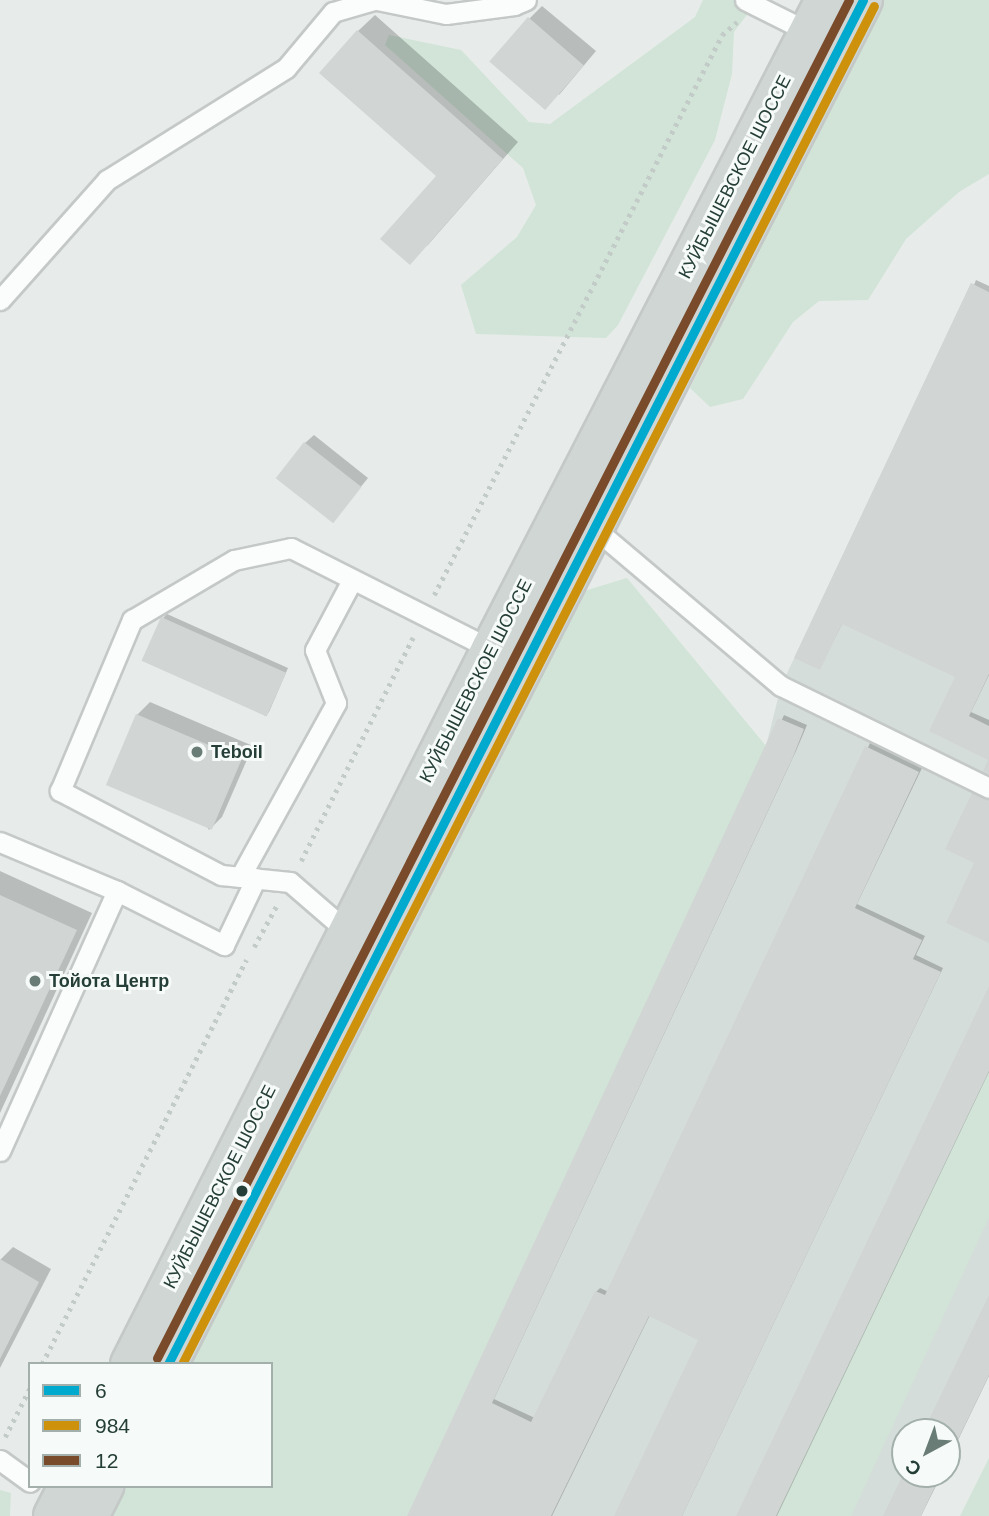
<!DOCTYPE html>
<html>
<head>
<meta charset="utf-8">
<style>
	body { margin:0 }
	#map { position:relative; width:989px; height:1516px; overflow:hidden; background:#e7ecea; font-family:Arial,sans-serif }
	div>[style] { position:absolute }
	.built>* { inset:0; background:#d5ddda }
	.green>* { inset:0; background:#d1e4d7 }
	.shadow>* { inset:0; background:#0003 }
	.building>* { inset:0; background:#d1d5d4; transform-origin:0 0 }
	.path>* { height:4.5px; margin-top:-2.25px; transform-origin:0; background:repeating-linear-gradient(90deg,#c2cbc8 0 3.5px,transparent 0 8.5px) }
	.roads { filter:drop-shadow(2px 0 #c4c9c7) drop-shadow(-2px 0 #c4c9c7) drop-shadow(0 2px #c4c9c7) drop-shadow(0 -2px #c4c9c7) }
	.lane>* { height:19px; margin:-9.5px; padding:0 9.5px; transform-origin:9.5px; border-radius:9.5px; background:#fbfcfc }
	.primary>* { height:38px; margin:-19px; padding:0 19px; transform-origin:19px; border-radius:19px; background:#cfd6d4 }
	.bus-1>* { height:9px; margin:-4.5px; padding:0 4.5px; transform-origin:4.5px; border-radius:4.5px; background:#00a9ce }
	.bus-2>* { height:9px; margin:-4.5px; padding:0 4.5px; transform-origin:4.5px; border-radius:4.5px; background:#cd910b }
	.bus-3>* { height:9px; margin:-4.5px; padding:0 4.5px; transform-origin:4.5px; border-radius:4.5px; background:#7a4b2a }
	.dots>* { width:19px; height:19px; translate:-50% -50%; box-sizing:border-box; border:4px solid #f6faf8; border-radius:50% }
	span { translate:-50% -50%; white-space:nowrap; text-align:center; line-height:1.15; -webkit-text-stroke:6px #f6faf8; paint-order:stroke }
	.street-label { font-size:18px; color:#253f38 }
	.poi-label { font-size:18px; color:#253f38; font-weight:700 }
	.left { translate:0 -50%; text-align:left }
	.legend { position:absolute; left:28px; top:1362px; width:245px; height:126px; box-sizing:border-box; background:#f6faf8; border:2px solid #a2afab; margin:0; padding:9px 12px; list-style:none; font-size:21px; color:#253f38 }
	.legend li { display:flex; align-items:center; gap:14px; height:35px }
	.legend b { width:35px; border:2px solid #a2afab }
	.north { position:absolute; left:891px; top:1418px; width:70px; height:70px; box-sizing:border-box; background:#f6faf8; border:2px solid #a2afab; border-radius:50%; rotate:221deg; font-size:19px; font-weight:700; line-height:28px; text-align:center; color:#253f38 }
	.north::after { content:''; display:block; margin:auto; width:24px; height:32px; background:#697c76; clip-path:polygon(50% 0,100% 100%,50% 72%,0 100%) }
</style>
</head>
<body>
<div id="map">
	<div class="built">
		<i style="clip-path:polygon(971px 283px,989px 292px,989px 1375px,947px 1432px,905px 1432px,905px 1474px,941px 1474px,921px 1516px,407px 1516px,766px 746px,781px 686px)"></i>
	</div>
	<div class="green">
		<i style="clip-path:polygon(703px 0,758px 0,734px 32px,732px 74px,715px 140px,618px 325px,606px 338px,476px 334px,461px 285px,517px 237px,536px 205px,523px 168px,385px 45px,389px 35px,461px 50px,529px 122px,550px 124px,695px 17px)"></i>
		<i style="clip-path:polygon(884px 0,989px 0,989px 174px,959px 192px,906px 239px,868px 300px,819px 301px,793px 322px,743px 399px,710px 407px,690px 388px)"></i>
		<i style="clip-path:polygon(627px 578px,766px 746px,407px 1516px,111px 1516px,126px 1486px,271px 1486px,271px 1364px,189px 1364px,584px 591px)"></i>
		<i style="clip-path:polygon(989px 1071px,989px 1217px,851px 1516px,776px 1516px)"></i>
		<i style="clip-path:polygon(989px 1458px,989px 1516px,960px 1516px)"></i>
		<i style="clip-path:polygon(0 1490px,11px 1493px,10px 1516px,0 1516px)"></i>
	</div>
	<div class="shadow">
		<i style="clip-path:polygon(542px 6px,596px 51px,559px 95px,529px 19px)"></i>
		<i style="clip-path:polygon(375px 15px,518px 142px,427px 246px,438px 175px,358px 31px)"></i>
		<i style="clip-path:polygon(976px 280px,989px 286px,989px 675px,971px 712px,989px 720px,989px 758px,931px 731px,957px 677px,843px 622px,820px 668px)"></i>
		<i style="clip-path:polygon(314px 435px,368px 478px,334px 520px,305px 443px)"></i>
		<i style="clip-path:polygon(167px 614px,288px 668px,269px 712px,265px 716px,163px 618px)"></i>
		<i style="clip-path:polygon(150px 702px,253px 746px,222px 817px,209px 830px,137px 715px)"></i>
		<i style="clip-path:polygon(784px 715px,807px 725px,796px 751px,494px 1399px,535px 1418px,596px 1292px,600px 1288px,609px 1292px,870px 743px,922px 768px,857px 904px,925px 936px,916px 955px,943px 968px,682px 1516px,616px 1516px,700px 1339px,650px 1315px,552px 1516px,408px 1516px)"></i>
		<i style="clip-path:polygon(977px 790px,989px 795px,989px 942px,976px 862px,973px 794px)"></i>
		<i style="clip-path:polygon(0 871px,92px 913px,0 1113px)"></i>
		<i style="clip-path:polygon(989px 992px,989px 1072px,777px 1516px,738px 1516px)"></i>
		<i style="clip-path:polygon(13px 1247px,51px 1269px,0 1368px,0 1260px)"></i>
		<i style="clip-path:polygon(989px 1299px,989px 1376px,947px 1463px,947px 1432px,925px 1432px)"></i>
		<i style="clip-path:polygon(905px 1474px,942px 1474px,921px 1516px,885px 1516px)"></i>
	</div>
	<div class="building">
		<i style="left:528px;top:17px;width:74px;height:59px;rotate:41deg"></i>
		<i style="clip-path:polygon(357px 30px,503px 159px,410px 265px,380px 239px,436px 176px,319px 73px)"></i>
		<i style="clip-path:polygon(971px 283px,989px 292px,989px 674px,969px 716px,989px 726px,989px 774px,983px 771px,988px 760px,929px 731px,955px 677px,842px 624px,820px 670px,794px 658px)"></i>
		<i style="left:304px;top:442px;width:73px;height:46px;rotate:38deg"></i>
		<i style="left:161px;top:617px;width:137px;height:48px;rotate:24deg"></i>
		<i style="left:136px;top:714px;width:115px;height:77px;rotate:23deg"></i>
		<i style="clip-path:polygon(778px 718px,804px 729px,793px 757px,492px 1403px,531px 1422px,595px 1291px,605px 1295px,865px 746px,919px 772px,855px 908px,922px 940px,913px 959px,941px 972px,682px 1516px,614px 1516px,698px 1340px,649px 1316px,551px 1516px,407px 1516px)"></i>
		<i style="clip-path:polygon(972px 793px,989px 800px,989px 943px,946px 923px,974px 863px,945px 849px)"></i>
		<i style="clip-path:polygon(0 895px,77px 930px,0 1096px)"></i>
		<i style="clip-path:polygon(989px 986px,989px 1071px,776px 1516px,736px 1516px)"></i>
		<i style="clip-path:polygon(0 1259px,39px 1282px,0 1359px)"></i>
		<i style="clip-path:polygon(989px 1295px,989px 1375px,947px 1462px,947px 1432px,923px 1432px)"></i>
		<i style="clip-path:polygon(905px 1470px,905px 1474px,941px 1474px,921px 1516px,883px 1516px)"></i>
	</div>
	<div class="path">
		<i style="left:434px;top:595px;width:630px;rotate:-62.78deg"></i>
		<i style="left:722px;top:35px;width:20px;rotate:-41deg"></i>
		<i style="left:301px;top:861px;width:250px;rotate:-63.4deg"></i>
		<i style="left:254px;top:947px;width:48px;rotate:-61.3deg"></i>
		<i style="left:42px;top:1364px;width:453px;rotate:-63.2deg"></i>
		<i style="left:5px;top:1437px;width:55px;rotate:-63deg"></i>
	</div>
	<div class="roads">
		<div class="lane">
			<i style="left:377px;top:0;width:70px;rotate:11.5deg"></i>
			<i style="left:446px;top:14px;width:69px;rotate:-7.5deg"></i>
			<i style="left:514px;top:5px;width:13px;rotate:-23deg"></i>
			<i style="left:745px;top:0;width:72px;rotate:26.6deg"></i>
			<i style="left:0;top:300px;width:161px;rotate:-48.3deg"></i>
			<i style="left:107px;top:180px;width:211px;rotate:-32deg"></i>
			<i style="left:286px;top:68px;width:73px;rotate:-50deg"></i>
			<i style="left:333px;top:12px;width:43px;rotate:-16.3deg"></i>
			<i style="left:595px;top:529px;width:243px;rotate:40.2deg"></i>
			<i style="left:781px;top:686px;width:232px;rotate:26.1deg"></i>
			<i style="left:0;top:842px;width:127px;rotate:22.7deg"></i>
			<i style="left:240px;top:877px;width:199px;rotate:-61.1deg"></i>
			<i style="left:336px;top:703px;width:57px;rotate:-111.6deg"></i>
			<i style="left:315px;top:650px;width:79px;rotate:-62.1deg"></i>
			<i style="left:349px;top:933px;width:78px;rotate:-139.2deg"></i>
			<i style="left:290px;top:882px;width:69px;rotate:-174.2deg"></i>
			<i style="left:221px;top:875px;width:182px;rotate:-152.4deg"></i>
			<i style="left:60px;top:791px;width:186px;rotate:-67.2deg"></i>
			<i style="left:132px;top:620px;width:118px;rotate:-30.5deg"></i>
			<i style="left:234px;top:560px;width:58px;rotate:-11.9deg"></i>
			<i style="left:291px;top:548px;width:224px;rotate:26.8deg"></i>
			<i style="left:0;top:1151px;width:285px;rotate:-65.8deg"></i>
			<i style="left:117px;top:891px;width:120px;rotate:26.8deg"></i>
			<i style="left:224px;top:945px;width:74px;rotate:-64.5deg"></i>
			<i style="left:0;top:1460px;width:37px;rotate:36deg"></i>
		</div>
		<div class="primary">
			<i style="left:130px;top:1364px;width:801px;rotate:-63.21deg"></i>
			<i style="left:491px;top:649px;width:730px;rotate:-62.77deg"></i>
			<i style="left:168px;top:1364px;width:1531px;rotate:-63deg"></i>
			<i style="left:53px;top:1516px;width:34px;rotate:-63deg"></i>
			<i style="left:89px;top:1516px;width:34px;rotate:-63deg"></i>
		</div>
	</div>
	<div class="bus-1">
		<i style="left:168px;top:1364px;width:1531px;rotate:-63deg"></i>
	</div>
	<div class="bus-2">
		<i style="left:182px;top:1364px;width:1524px;rotate:-63deg"></i>
	</div>
	<div class="bus-3">
		<i style="left:157px;top:1358px;width:1524px;rotate:-63deg"></i>
	</div>
	<div class="dots">
		<i style="left:197px;top:752px;background:#697c76"></i>
		<i style="left:35px;top:981px;background:#697c76"></i>
		<i style="left:242px;top:1191px;background:#253f38"></i>
	</div>
	<div class="street-label">
		<span style="left:735px;top:177px;rotate:-63deg">КУЙБЫШЕВСКОЕ ШОССЕ</span>
		<span style="left:476px;top:681px;rotate:-63deg">КУЙБЫШЕВСКОЕ ШОССЕ</span>
		<span style="left:220px;top:1187px;rotate:-63deg">КУЙБЫШЕВСКОЕ ШОССЕ</span>
	</div>
	<div class="poi-label">
		<span class="left" style="left:211px;top:752px">Teboil</span>
		<span class="left" style="left:49px;top:981px">Тойота Центр</span>
	</div>
	<ul class="legend">
	<li><b style="height:9px;background:#00a9ce"></b>6</li>
	<li><b style="height:9px;background:#cd910b"></b>984</li>
	<li><b style="height:9px;background:#7a4b2a"></b>12</li>
	</ul>
	<div class="north">С</div>
</div>
</body>
</html>
